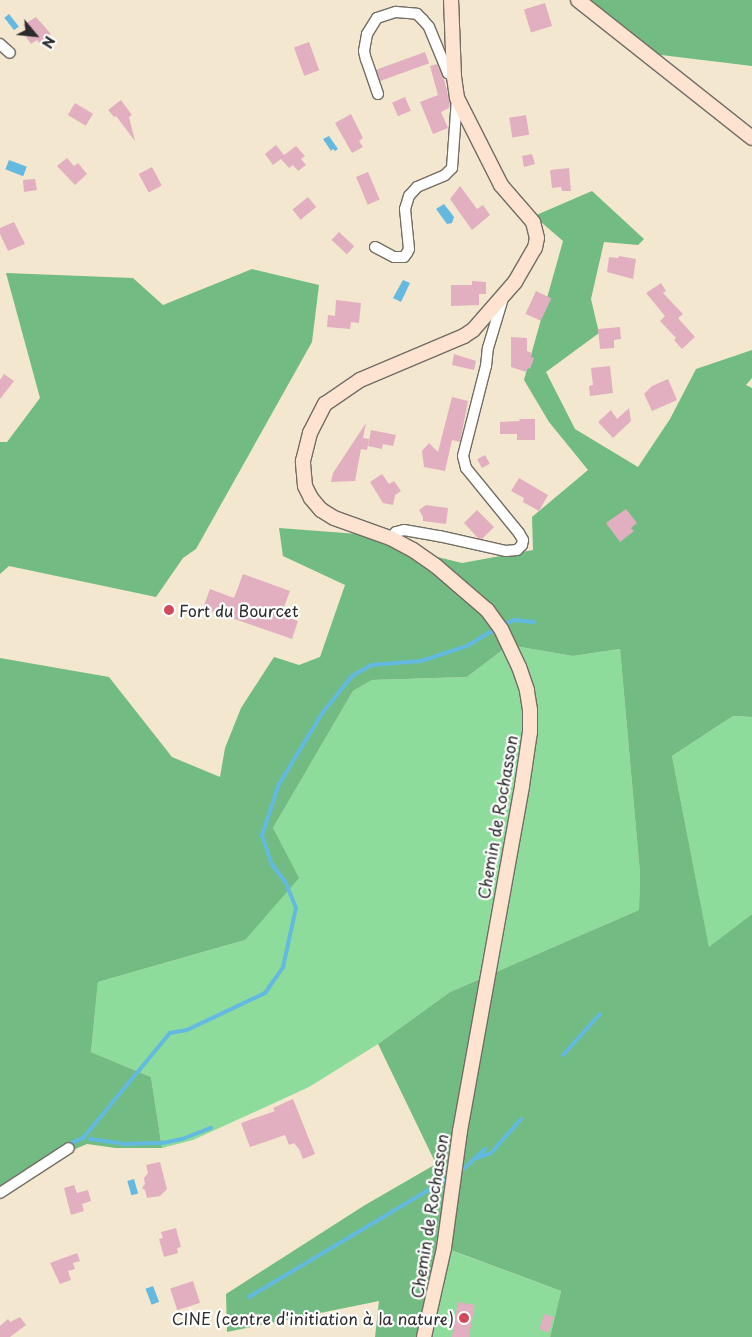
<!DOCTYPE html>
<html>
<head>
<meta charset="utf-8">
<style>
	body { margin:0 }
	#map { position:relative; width:752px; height:1337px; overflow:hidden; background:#f4e7cf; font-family:"Playpen Sans",sans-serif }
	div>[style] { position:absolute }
	.green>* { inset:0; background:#8edc9b }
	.forest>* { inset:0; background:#72bc83 }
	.water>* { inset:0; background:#63b9e0; transform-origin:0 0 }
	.stream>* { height:4px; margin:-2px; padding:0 2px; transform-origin:2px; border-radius:2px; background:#63b9e0 }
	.building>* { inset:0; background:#e1afc0; transform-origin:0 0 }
	.roads { filter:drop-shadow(1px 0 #716d64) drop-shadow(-1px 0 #716d64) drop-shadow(0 1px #716d64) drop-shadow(0 -1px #716d64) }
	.street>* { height:10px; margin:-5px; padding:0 5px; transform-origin:5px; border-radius:5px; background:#fff }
	.secondary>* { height:14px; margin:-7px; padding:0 7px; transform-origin:7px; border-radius:7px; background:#fee3d1 }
	.dots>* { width:14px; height:14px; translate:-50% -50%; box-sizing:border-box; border:2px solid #fff; border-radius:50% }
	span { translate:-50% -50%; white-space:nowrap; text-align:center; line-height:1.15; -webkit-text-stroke:4.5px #fff; paint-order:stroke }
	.poi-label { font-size:16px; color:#2b2b2b }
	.left { translate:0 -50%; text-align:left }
	.right { translate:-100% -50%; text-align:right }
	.street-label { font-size:16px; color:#2b2b2b }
	.north { position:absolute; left:10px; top:10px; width:50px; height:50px; -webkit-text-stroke:4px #fff; paint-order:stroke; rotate:118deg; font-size:14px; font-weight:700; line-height:20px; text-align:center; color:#2b2b2b }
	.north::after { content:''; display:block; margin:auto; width:18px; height:22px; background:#2b2b2b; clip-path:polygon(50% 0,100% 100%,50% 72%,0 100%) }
</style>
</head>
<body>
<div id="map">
	<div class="green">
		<i style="clip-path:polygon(509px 645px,573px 656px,620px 649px,640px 873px,639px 910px,450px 992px,378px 1044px,309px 1087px,193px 1140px,162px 1148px,151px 1077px,91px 1052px,98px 982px,245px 940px,273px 828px,353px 691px,372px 680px,467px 677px)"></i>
		<i style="clip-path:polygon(733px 716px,752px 717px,752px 914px,709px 948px,672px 756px)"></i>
		<i style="clip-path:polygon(444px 1248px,561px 1291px,550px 1337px,424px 1337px)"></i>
	</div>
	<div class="forest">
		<i style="clip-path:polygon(583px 0,752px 0,752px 66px,653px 54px)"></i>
		<i style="clip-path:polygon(592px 191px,644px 239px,638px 245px,604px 242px,591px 299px,599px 333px,546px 372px,575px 429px,638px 467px,670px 419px,696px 369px,752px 350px,752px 378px,746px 385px,752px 388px,752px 717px,733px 716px,672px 756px,709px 947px,752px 914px,752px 1337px,550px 1337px,561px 1291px,445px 1248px,424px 1337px,375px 1337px,379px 1301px,227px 1332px,226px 1294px,365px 1205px,436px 1164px,378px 1044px,450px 992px,639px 910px,640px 873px,620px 649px,573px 656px,509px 645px,467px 677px,372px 680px,353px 691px,273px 828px,299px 878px,245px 940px,98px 982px,91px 1052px,151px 1077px,162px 1148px,116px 1148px,87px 1144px,61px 1155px,0 1193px,0 658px,109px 677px,172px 757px,220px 777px,225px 748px,241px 708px,274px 657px,299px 665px,320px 657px,345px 585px,283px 556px,279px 528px,358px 534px,389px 545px,462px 563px,533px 550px,532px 517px,588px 470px,549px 422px,524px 380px,563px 241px,534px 216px)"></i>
		<i style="clip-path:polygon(252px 269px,319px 285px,312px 342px,196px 549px,183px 558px,156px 597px,9px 566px,0 574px,0 442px,7px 442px,40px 398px,6px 273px,133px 278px,163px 305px)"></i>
	</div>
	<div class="water">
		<i style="left:9px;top:14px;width:16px;height:6px;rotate:52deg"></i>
		<i style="clip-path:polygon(329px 136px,338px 149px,335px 151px,333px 149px,331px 151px,323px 139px)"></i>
		<i style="left:9px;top:160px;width:19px;height:10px;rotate:21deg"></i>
		<i style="clip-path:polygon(444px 204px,454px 217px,452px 223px,447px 224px,436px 209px)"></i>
		<i style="clip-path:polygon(403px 280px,410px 283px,401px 302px,393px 298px)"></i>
		<i style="left:134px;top:1179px;width:15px;height:7px;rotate:74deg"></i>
		<i style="left:153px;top:1286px;width:17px;height:8px;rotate:69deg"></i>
	</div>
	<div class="stream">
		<i style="left:505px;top:624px;width:10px;rotate:-24deg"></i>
		<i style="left:514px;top:620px;width:20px;rotate:6deg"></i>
		<i style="left:563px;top:1055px;width:55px;rotate:-47.9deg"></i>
		<i style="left:90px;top:1139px;width:35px;rotate:8deg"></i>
		<i style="left:125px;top:1144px;width:38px;rotate:-2deg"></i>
		<i style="left:163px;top:1143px;width:19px;rotate:-12deg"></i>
		<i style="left:182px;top:1139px;width:31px;rotate:-21deg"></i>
		<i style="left:67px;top:1145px;width:17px;rotate:-24deg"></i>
		<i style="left:83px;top:1138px;width:136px;rotate:-50.4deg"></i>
		<i style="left:170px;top:1033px;width:17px;rotate:-10deg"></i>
		<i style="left:187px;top:1030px;width:86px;rotate:-25.4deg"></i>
		<i style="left:265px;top:993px;width:32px;rotate:-55deg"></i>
		<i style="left:283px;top:967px;width:60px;rotate:-77.6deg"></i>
		<i style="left:296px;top:908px;width:27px;rotate:-112deg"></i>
		<i style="left:286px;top:883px;width:25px;rotate:-127deg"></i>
		<i style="left:271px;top:863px;width:29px;rotate:-108deg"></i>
		<i style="left:262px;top:835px;width:54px;rotate:-71.6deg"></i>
		<i style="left:279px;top:784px;width:84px;rotate:-58.6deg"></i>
		<i style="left:323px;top:712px;width:46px;rotate:-51.1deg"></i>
		<i style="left:352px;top:676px;width:23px;rotate:-29deg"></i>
		<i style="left:372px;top:665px;width:49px;rotate:-4.7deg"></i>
		<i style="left:421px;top:661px;width:48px;rotate:-18.1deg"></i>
		<i style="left:467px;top:646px;width:29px;rotate:-31deg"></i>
		<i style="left:476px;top:1158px;width:16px;rotate:-18deg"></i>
		<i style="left:491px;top:1153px;width:45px;rotate:-48.6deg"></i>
		<i style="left:458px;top:1174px;width:37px;rotate:-43deg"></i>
		<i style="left:249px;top:1297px;width:230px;rotate:-30.8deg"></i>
	</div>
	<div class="building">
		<i style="left:545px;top:3px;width:24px;height:22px;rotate:73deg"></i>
		<i style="clip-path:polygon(36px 17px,51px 34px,39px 43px,37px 40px,31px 44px,26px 37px,29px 34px,23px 25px)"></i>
		<i style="left:309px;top:42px;width:30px;height:16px;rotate:70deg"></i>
		<i style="left:425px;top:52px;width:12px;height:52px;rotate:70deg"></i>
		<i style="clip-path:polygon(437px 64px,444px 79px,450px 103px,449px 108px,441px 112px,448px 128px,433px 134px,420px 102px,438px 95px,430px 66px)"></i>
		<i style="left:405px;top:97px;width:15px;height:14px;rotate:67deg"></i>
		<i style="clip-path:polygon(121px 100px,132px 115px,129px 117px,135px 141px,116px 116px,114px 117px,108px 110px)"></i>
		<i style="left:75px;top:103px;width:21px;height:14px;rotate:31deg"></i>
		<i style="clip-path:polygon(351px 114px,363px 138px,359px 141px,363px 147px,352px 153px,335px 123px)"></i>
		<i style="left:526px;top:115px;width:20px;height:17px;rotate:81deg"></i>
		<i style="clip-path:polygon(276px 145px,284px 155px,296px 146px,305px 156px,301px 159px,306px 165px,298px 171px,293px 165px,289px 168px,281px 159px,273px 165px,265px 154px)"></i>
		<i style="clip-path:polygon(532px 154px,535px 164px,524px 167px,522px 156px)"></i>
		<i style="clip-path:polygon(67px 158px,74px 166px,78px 163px,87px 174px,75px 185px,57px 166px)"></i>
		<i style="left:152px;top:167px;width:21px;height:15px;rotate:62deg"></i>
		<i style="clip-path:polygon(569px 168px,571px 191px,562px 191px,561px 187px,552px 188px,550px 170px)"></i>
		<i style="left:368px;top:172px;width:30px;height:13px;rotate:67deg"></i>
		<i style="clip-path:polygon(35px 179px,37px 190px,24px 192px,23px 180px)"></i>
		<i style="clip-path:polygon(460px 186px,477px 209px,483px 205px,490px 215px,472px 230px,450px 199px)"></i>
		<i style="left:308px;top:197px;width:13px;height:20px;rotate:51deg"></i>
		<i style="clip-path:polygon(14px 222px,25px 244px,8px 251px,0 234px,0 228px)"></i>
		<i style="left:339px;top:232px;width:21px;height:11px;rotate:43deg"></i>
		<i style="clip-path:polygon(619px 256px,636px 259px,633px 279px,607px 272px,609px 257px,618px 258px)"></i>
		<i style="clip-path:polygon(472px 281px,486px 282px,486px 294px,479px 294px,479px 305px,451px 306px,451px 285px,472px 285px)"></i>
		<i style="clip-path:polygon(661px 283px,666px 291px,663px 293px,683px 314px,678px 318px,695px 337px,682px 349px,674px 340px,676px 338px,660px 321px,665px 316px,646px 293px)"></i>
		<i style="left:536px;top:291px;width:17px;height:25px;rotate:25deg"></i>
		<i style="clip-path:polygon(336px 300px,361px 303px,359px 323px,351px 322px,350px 329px,327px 327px,328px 315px,335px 316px)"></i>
		<i style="clip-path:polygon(620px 327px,621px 339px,614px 340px,614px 348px,600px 349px,598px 329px)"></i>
		<i style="clip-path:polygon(511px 337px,527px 338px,527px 351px,532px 353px,531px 357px,534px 358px,530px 369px,528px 368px,526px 372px,511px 367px)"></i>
		<i style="clip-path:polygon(454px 354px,476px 361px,474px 370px,452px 365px)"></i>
		<i style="clip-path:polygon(610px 366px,613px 393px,590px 396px,589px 386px,593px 385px,591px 368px)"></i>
		<i style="clip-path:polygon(4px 374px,14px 381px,0 399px,0 380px)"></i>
		<i style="clip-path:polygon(668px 379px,677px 400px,652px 411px,644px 394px,652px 386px)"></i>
		<i style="clip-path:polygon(452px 397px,468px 401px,460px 442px,452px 440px,445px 471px,424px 467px,422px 451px,429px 443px,438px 452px)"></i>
		<i style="clip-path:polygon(629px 408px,631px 421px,613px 438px,598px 422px,611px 410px,617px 419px)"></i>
		<i style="clip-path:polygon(519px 419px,535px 419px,535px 440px,517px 440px,517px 434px,500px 434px,500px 422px,520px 421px)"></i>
		<i style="clip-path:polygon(366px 423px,363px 438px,369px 439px,367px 450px,361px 449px,355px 481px,331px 482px,333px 473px)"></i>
		<i style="clip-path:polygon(371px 430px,396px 435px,393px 446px,383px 444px,382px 449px,368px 446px)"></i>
		<i style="left:485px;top:455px;width:10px;height:9px;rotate:61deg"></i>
		<i style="clip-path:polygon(382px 474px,389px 484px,394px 481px,401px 491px,395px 495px,393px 505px,383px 503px,370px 482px)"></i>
		<i style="clip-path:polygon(519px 478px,548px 495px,539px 511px,523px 502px,524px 498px,511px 491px)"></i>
		<i style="clip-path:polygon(426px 505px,448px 508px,446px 524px,423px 521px,423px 517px,419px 510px)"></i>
		<i style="clip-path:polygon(626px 509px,637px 523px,631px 528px,634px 531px,620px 542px,606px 523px)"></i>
		<i style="clip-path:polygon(477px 510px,494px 527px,482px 539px,478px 538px,464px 523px)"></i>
		<i style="clip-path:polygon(243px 574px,290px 591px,281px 615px,298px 621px,292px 639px,203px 608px,210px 589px,234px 598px)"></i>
		<i style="clip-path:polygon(293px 1099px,315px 1154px,303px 1159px,299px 1149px,294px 1143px,289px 1145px,285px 1135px,250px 1147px,241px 1123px,275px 1111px,273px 1108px)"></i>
		<i style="clip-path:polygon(160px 1162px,167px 1189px,160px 1196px,147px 1198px,145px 1190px,142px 1188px,145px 1184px,144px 1178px,148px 1173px,146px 1165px)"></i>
		<i style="clip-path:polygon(74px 1185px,77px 1193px,88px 1190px,91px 1201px,82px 1204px,84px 1211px,71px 1215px,64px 1188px)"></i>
		<i style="clip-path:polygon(176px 1228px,181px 1247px,177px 1248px,178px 1253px,164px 1257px,159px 1239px,163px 1238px,161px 1232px)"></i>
		<i style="clip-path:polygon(77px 1253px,80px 1261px,73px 1263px,75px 1269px,68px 1271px,71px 1280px,60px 1284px,50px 1263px)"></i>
		<i style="left:193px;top:1281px;width:23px;height:24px;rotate:72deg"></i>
		<i style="left:458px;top:1302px;width:17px;height:36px;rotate:10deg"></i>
		<i style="left:544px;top:1314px;width:10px;height:16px;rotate:17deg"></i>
		<i style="clip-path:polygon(20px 1317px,26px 1325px,10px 1337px,0 1337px,0 1326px,8px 1319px,10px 1322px)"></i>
	</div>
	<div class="roads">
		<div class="street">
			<i style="left:0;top:44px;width:13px;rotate:42deg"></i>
			<i style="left:378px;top:94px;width:36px;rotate:-109deg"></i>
			<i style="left:366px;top:60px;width:9px;rotate:-103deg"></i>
			<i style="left:364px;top:51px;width:17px;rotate:-80deg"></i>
			<i style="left:367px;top:34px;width:19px;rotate:-58deg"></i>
			<i style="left:377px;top:18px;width:20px;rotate:-18deg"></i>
			<i style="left:396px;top:12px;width:21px;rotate:5deg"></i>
			<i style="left:417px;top:14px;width:8px;rotate:45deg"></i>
			<i style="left:423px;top:20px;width:9px;rotate:49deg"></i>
			<i style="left:429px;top:27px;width:50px;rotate:67.6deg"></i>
			<i style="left:448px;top:73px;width:7px;rotate:34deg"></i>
			<i style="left:375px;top:247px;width:21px;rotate:28deg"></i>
			<i style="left:394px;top:257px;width:10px"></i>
			<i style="left:404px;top:257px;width:5px;rotate:-53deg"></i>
			<i style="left:407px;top:253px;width:4px;rotate:-63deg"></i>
			<i style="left:409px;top:249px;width:40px;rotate:-95.7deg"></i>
			<i style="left:405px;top:209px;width:14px;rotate:-73deg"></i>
			<i style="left:409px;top:196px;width:12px;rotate:-48deg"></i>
			<i style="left:417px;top:187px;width:30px;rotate:-23deg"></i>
			<i style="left:445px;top:175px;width:10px;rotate:-45deg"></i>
			<i style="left:452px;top:168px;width:70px;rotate:-85.9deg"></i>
			<i style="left:390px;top:538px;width:8px;rotate:-45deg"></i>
			<i style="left:396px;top:532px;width:8px;rotate:-14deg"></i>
			<i style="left:404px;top:530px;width:36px;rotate:10deg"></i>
			<i style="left:439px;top:536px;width:69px;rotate:12.6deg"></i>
			<i style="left:506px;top:551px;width:11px;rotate:-5deg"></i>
			<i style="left:517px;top:550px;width:7px;rotate:-45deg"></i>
			<i style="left:522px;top:545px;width:5px;rotate:-79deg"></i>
			<i style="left:523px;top:540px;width:8px;rotate:-120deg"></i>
			<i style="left:519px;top:533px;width:84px;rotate:-129.2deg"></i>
			<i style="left:466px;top:468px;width:12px;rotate:-104deg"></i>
			<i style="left:463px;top:456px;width:93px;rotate:-75.7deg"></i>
			<i style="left:486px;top:366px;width:18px;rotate:-84deg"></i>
			<i style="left:488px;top:348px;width:52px;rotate:-73.3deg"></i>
			<i style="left:0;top:1193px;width:82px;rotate:-33.1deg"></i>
		</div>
		<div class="secondary">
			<i style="left:578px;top:0;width:222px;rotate:38.4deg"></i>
			<i style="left:424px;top:1337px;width:91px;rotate:-77.3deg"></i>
			<i style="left:444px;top:1248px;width:118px;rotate:-82.2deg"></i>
			<i style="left:460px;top:1131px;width:351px;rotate:-79.8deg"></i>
			<i style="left:522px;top:786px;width:55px;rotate:-81.6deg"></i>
			<i style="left:530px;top:732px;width:22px;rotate:-90deg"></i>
			<i style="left:530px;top:710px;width:20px;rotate:-99deg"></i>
			<i style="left:527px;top:690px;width:24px;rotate:-109deg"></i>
			<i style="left:519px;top:667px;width:42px;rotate:-115.3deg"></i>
			<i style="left:501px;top:629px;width:24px;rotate:-126deg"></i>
			<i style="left:487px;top:610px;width:67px;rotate:-139.2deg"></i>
			<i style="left:436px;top:566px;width:28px;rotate:-145deg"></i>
			<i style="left:413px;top:550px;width:26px;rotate:-152deg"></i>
			<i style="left:390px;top:538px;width:59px;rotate:-160.3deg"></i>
			<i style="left:334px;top:518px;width:15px;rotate:-148deg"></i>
			<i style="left:321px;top:510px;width:16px;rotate:-130deg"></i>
			<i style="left:311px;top:498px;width:13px;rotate:-117deg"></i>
			<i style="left:305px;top:486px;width:25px;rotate:-95deg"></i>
			<i style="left:303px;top:461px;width:29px;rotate:-76deg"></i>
			<i style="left:310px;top:433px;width:33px;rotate:-63deg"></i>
			<i style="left:325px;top:404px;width:42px;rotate:-34.4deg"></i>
			<i style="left:360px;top:380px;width:113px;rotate:-22.9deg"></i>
			<i style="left:464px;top:336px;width:11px;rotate:-34deg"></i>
			<i style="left:473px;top:330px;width:64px;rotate:-48.8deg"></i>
			<i style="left:515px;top:282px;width:39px;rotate:-60deg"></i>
			<i style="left:535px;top:248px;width:10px;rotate:-79deg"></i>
			<i style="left:537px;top:238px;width:16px;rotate:-104deg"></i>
			<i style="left:533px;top:222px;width:49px;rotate:-130.9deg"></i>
			<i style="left:501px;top:185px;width:97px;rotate:-116.8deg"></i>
			<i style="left:457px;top:98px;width:21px;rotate:-98deg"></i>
			<i style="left:454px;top:77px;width:77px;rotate:-92.2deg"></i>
		</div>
	</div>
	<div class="dots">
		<i style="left:169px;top:610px;background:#d1495b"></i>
		<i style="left:464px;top:1318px;background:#d1495b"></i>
	</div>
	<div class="poi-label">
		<span class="left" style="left:179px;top:610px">Fort du Bourcet</span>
		<span class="right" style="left:454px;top:1318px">CINE (centre d'initiation à la nature)</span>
	</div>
	<div class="street-label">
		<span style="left:497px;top:817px;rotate:-80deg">Chemin de Rochasson</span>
		<span style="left:429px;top:1216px;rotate:-81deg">Chemin de Rochasson</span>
	</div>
	<div class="north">N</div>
</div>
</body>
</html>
